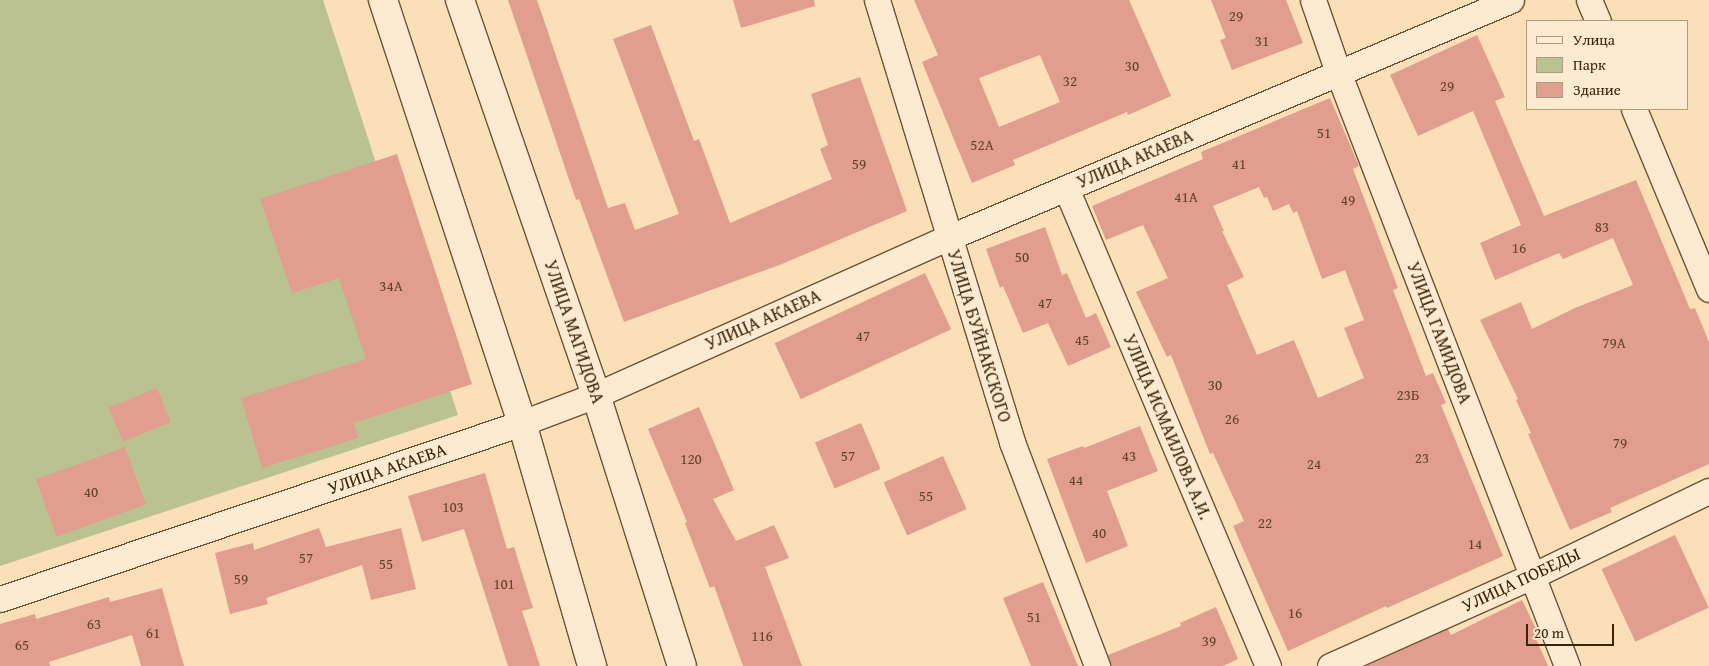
<!DOCTYPE html>
<html>
<head>
<meta charset="utf-8">
<style>
	body { margin:0 }
	#map { position:relative; width:1709px; height:666px; overflow:hidden; background:#fadfb8; font-family:"Gentium Book Plus",serif }
	div>[style] { position:absolute }
	.green>* { inset:0; background:#bbc291 }
	.building>* { inset:0; background:#e19e8e; transform-origin:0 0 }
	.roads { filter:drop-shadow(1px 0 #6b5333) drop-shadow(-1px 0 #6b5333) drop-shadow(0 1px #6b5333) drop-shadow(0 -1px #6b5333) }
	.street>* { height:25px; margin:-12.5px; padding:0 12.5px; transform-origin:12.5px; border-radius:12.5px; background:#fcead1 }
	.secondary>* { height:28px; margin:-14px; padding:0 14px; transform-origin:14px; border-radius:14px; background:#fcead1 }
	span { translate:-50% -50%; white-space:nowrap; text-align:center; line-height:1.15; -webkit-text-stroke:4.5px #fcead1; paint-order:stroke }
	.number-label { font-size:15px; color:#644229 }
	.number-label span { -webkit-text-stroke-width:0 }
	.street-label { font-size:18px; color:#3b2407 }
	.legend { position:absolute; left:1526px; top:20px; width:162px; height:90px; box-sizing:border-box; background:#fcead1; border:1px solid #af9b80; margin:0; padding:6px 9px; list-style:none; font-size:15px; color:#3b2407 }
	.legend li { display:flex; align-items:center; gap:10px; height:25px }
	.legend b { width:25px; border:1px solid #af9b80 }
	.scale { position:absolute; left:1526px; top:624px; width:88px; height:22px; box-sizing:border-box; border:2px solid #3b2407; border-top:0; padding-left:6px; font-size:15px; line-height:18px; white-space:nowrap; color:#3b2407; -webkit-text-stroke:4px #fcead1; paint-order:stroke }
</style>
</head>
<body>
<div id="map">
	<div class="green">
		<i style="clip-path:polygon(0 0,323px 0,458px 415px,0 566px)"></i>
	</div>
	<div class="building">
		<i style="clip-path:polygon(508px 0,537px 0,608px 208px,625px 203px,635px 230px,679px 214px,613px 39px,651px 25px,694px 141px,699px 139px,730px 223px,832px 179px,820px 149px,828px 145px,811px 94px,860px 77px,907px 211px,782px 264px,624px 322px,579px 199px,576px 200px)"></i>
		<i style="clip-path:polygon(733px 0,814px 0,815px 6px,741px 28px)"></i>
		<i style="clip-path:polygon(evenodd,914px 0,1129px 0,1171px 96px,1128px 115px,1127px 112px,1013px 160px,1015px 165px,972px 183px,922px 62px,938px 55px,914px 0,1040px 55px,1060px 102px,999px 127px,979px 78px,1040px 55px)"></i>
		<i style="clip-path:polygon(1211px 0,1286px 0,1303px 43px,1232px 70px,1220px 40px,1226px 38px)"></i>
		<i style="clip-path:polygon(1477px 35px,1505px 97px,1495px 101px,1544px 216px,1636px 180px,1690px 309px,1695px 308px,1709px 342px,1709px 464px,1610px 508px,1612px 512px,1570px 530px,1528px 434px,1531px 433px,1516px 400px,1518px 399px,1480px 320px,1521px 302px,1532px 329px,1575px 308px,1633px 285px,1613px 238px,1563px 259px,1559px 253px,1495px 280px,1480px 243px,1521px 225px,1473px 111px,1418px 136px,1390px 75px)"></i>
		<i style="clip-path:polygon(evenodd,1330px 98px,1359px 166px,1353px 169px,1398px 288px,1393px 290px,1426px 376px,1433px 373px,1446px 403px,1441px 405px,1503px 556px,1387px 608px,1386px 606px,1288px 651px,1233px 526px,1244px 521px,1213px 453px,1210px 454px,1171px 355px,1167px 357px,1136px 292px,1168px 278px,1143px 225px,1106px 240px,1092px 206px,1203px 159px,1201px 152px,1330px 98px,1259px 187px,1264px 198px,1267px 197px,1273px 211px,1289px 204px,1293px 213px,1297px 211px,1322px 279px,1345px 270px,1364px 320px,1344px 328px,1364px 378px,1318px 398px,1294px 340px,1257px 355px,1227px 285px,1244px 277px,1222px 231px,1224px 231px,1213px 206px,1259px 187px)"></i>
		<i style="clip-path:polygon(397px 154px,472px 384px,354px 423px,358px 438px,262px 468px,241px 398px,366px 359px,339px 278px,292px 293px,260px 199px)"></i>
		<i style="clip-path:polygon(1045px 227px,1062px 275px,1067px 273px,1086px 318px,1096px 313px,1111px 347px,1068px 366px,1048px 323px,1023px 333px,1003px 286px,1000px 288px,986px 249px)"></i>
		<i style="left:925px;top:273px;width:62px;height:166px;rotate:65deg"></i>
		<i style="left:157px;top:388px;width:37px;height:52px;rotate:68deg"></i>
		<i style="clip-path:polygon(699px 407px,734px 490px,713px 499px,736px 541px,774px 525px,789px 558px,765px 567px,802px 666px,743px 666px,714px 586px,710px 588px,685px 523px,687px 522px,648px 429px)"></i>
		<i style="left:861px;top:423px;width:50px;height:50px;rotate:67deg"></i>
		<i style="clip-path:polygon(1140px 426px,1158px 471px,1107px 491px,1128px 546px,1086px 563px,1047px 459px,1083px 446px,1084px 448px)"></i>
		<i style="left:125px;top:447px;width:61px;height:95px;rotate:70deg"></i>
		<i style="left:943px;top:456px;width:58px;height:65px;rotate:66deg"></i>
		<i style="clip-path:polygon(485px 473px,507px 549px,514px 547px,533px 608px,522px 611px,540px 666px,508px 666px,464px 529px,422px 542px,408px 496px)"></i>
		<i style="clip-path:polygon(319px 528px,326px 547px,401px 528px,416px 589px,371px 600px,362px 565px,266px 598px,268px 604px,230px 614px,215px 553px,253px 543px,254px 550px)"></i>
		<i style="left:1675px;top:535px;width:80px;height:81px;rotate:65deg"></i>
		<i style="clip-path:polygon(1043px 582px,1078px 666px,1031px 666px,1003px 598px)"></i>
		<i style="clip-path:polygon(162px 588px,184px 666px,141px 666px,132px 635px,49px 662px,50px 666px,0 666px,0 624px,35px 614px,36px 619px,109px 597px,110px 602px)"></i>
		<i style="clip-path:polygon(1522px 600px,1540px 637px,1536px 639px,1548px 666px,1366px 666px,1448px 629px,1451px 635px)"></i>
		<i style="clip-path:polygon(1216px 607px,1238px 659px,1223px 666px,1111px 666px,1108px 655px,1181px 626px,1180px 623px)"></i>
	</div>
	<div class="roads">
		<div class="street">
			<i style="left:877px;top:0;width:462px;rotate:73deg"></i>
			<i style="left:1012px;top:442px;width:240px;rotate:69.2deg"></i>
			<i style="left:1313px;top:0;width:76px;rotate:70.9deg"></i>
			<i style="left:1338px;top:72px;width:637px;rotate:68.92deg"></i>
			<i style="left:1589px;top:0;width:23px;rotate:67deg"></i>
			<i style="left:1634px;top:109px;width:195px;rotate:67.4deg"></i>
			<i style="left:1066px;top:188px;width:519px;rotate:67.09deg"></i>
			<i style="left:0;top:599px;width:551px;rotate:-18.63deg"></i>
			<i style="left:522px;top:423px;width:79px;rotate:-20.7deg"></i>
			<i style="left:596px;top:395px;width:388px;rotate:-24.1deg"></i>
			<i style="left:950px;top:237px;width:609px;rotate:-22.9deg"></i>
			<i style="left:1330px;top:666px;width:221px;rotate:-24deg"></i>
			<i style="left:1532px;top:576px;width:196px;rotate:-25.7deg"></i>
		</div>
		<div class="secondary">
			<i style="left:383px;top:0;width:445px;rotate:71.8deg"></i>
			<i style="left:522px;top:423px;width:253px;rotate:73.9deg"></i>
			<i style="left:460px;top:0;width:418px;rotate:71deg"></i>
			<i style="left:596px;top:395px;width:284px;rotate:72.4deg"></i>
		</div>
	</div>
	<div class="number-label">
		<span style="left:1236px;top:16px">29</span>
		<span style="left:1262px;top:41px">31</span>
		<span style="left:1132px;top:66px">30</span>
		<span style="left:1070px;top:81px">32</span>
		<span style="left:1447px;top:86px">29</span>
		<span style="left:1324px;top:133px">51</span>
		<span style="left:982px;top:145px">52А</span>
		<span style="left:859px;top:164px">59</span>
		<span style="left:1239px;top:164px">41</span>
		<span style="left:1186px;top:197px">41А</span>
		<span style="left:1348px;top:200px">49</span>
		<span style="left:1602px;top:227px">83</span>
		<span style="left:1519px;top:248px">16</span>
		<span style="left:1022px;top:257px">50</span>
		<span style="left:391px;top:286px">34А</span>
		<span style="left:1045px;top:303px">47</span>
		<span style="left:863px;top:336px">47</span>
		<span style="left:1082px;top:340px">45</span>
		<span style="left:1614px;top:343px">79А</span>
		<span style="left:1215px;top:385px">30</span>
		<span style="left:1408px;top:395px">23Б</span>
		<span style="left:1232px;top:419px">26</span>
		<span style="left:1620px;top:443px">79</span>
		<span style="left:848px;top:456px">57</span>
		<span style="left:1129px;top:456px">43</span>
		<span style="left:1422px;top:458px">23</span>
		<span style="left:691px;top:459px">120</span>
		<span style="left:1314px;top:464px">24</span>
		<span style="left:1076px;top:480px">44</span>
		<span style="left:91px;top:492px">40</span>
		<span style="left:926px;top:496px">55</span>
		<span style="left:453px;top:507px">103</span>
		<span style="left:1265px;top:523px">22</span>
		<span style="left:1099px;top:533px">40</span>
		<span style="left:1475px;top:544px">14</span>
		<span style="left:306px;top:558px">57</span>
		<span style="left:386px;top:564px">55</span>
		<span style="left:241px;top:579px">59</span>
		<span style="left:504px;top:584px">101</span>
		<span style="left:1295px;top:613px">16</span>
		<span style="left:1034px;top:617px">51</span>
		<span style="left:94px;top:624px">63</span>
		<span style="left:153px;top:633px">61</span>
		<span style="left:762px;top:636px">116</span>
		<span style="left:1209px;top:641px">39</span>
		<span style="left:22px;top:645px">65</span>
	</div>
	<div class="street-label">
		<span style="left:1135px;top:159px;rotate:-23deg">УЛИЦА АКАЕВА</span>
		<span style="left:763px;top:320px;rotate:-24deg">УЛИЦА АКАЕВА</span>
		<span style="left:574px;top:332px;rotate:71deg">УЛИЦА МАГИДОВА</span>
		<span style="left:1439px;top:333px;rotate:69deg">УЛИЦА ГАМИДОВА</span>
		<span style="left:979px;top:336px;rotate:73deg">УЛИЦА БУЙНАКСКОГО</span>
		<span style="left:1167px;top:427px;rotate:67deg">УЛИЦА ИСМАИЛОВА А.И.</span>
		<span style="left:387px;top:469px;rotate:-19deg">УЛИЦА АКАЕВА</span>
		<span style="left:1521px;top:580px;rotate:-25deg">УЛИЦА ПОБЕДЫ</span>
	</div>
	<ul class="legend">
	<li><b style="height:6px;background:#fcead1"></b>Улица</li>
	<li><b style="height:14px;background:#bbc291"></b>Парк</li>
	<li><b style="height:14px;background:#e19e8e"></b>Здание</li>
	</ul>
	<div class="scale">20 m</div>
</div>
</body>
</html>
